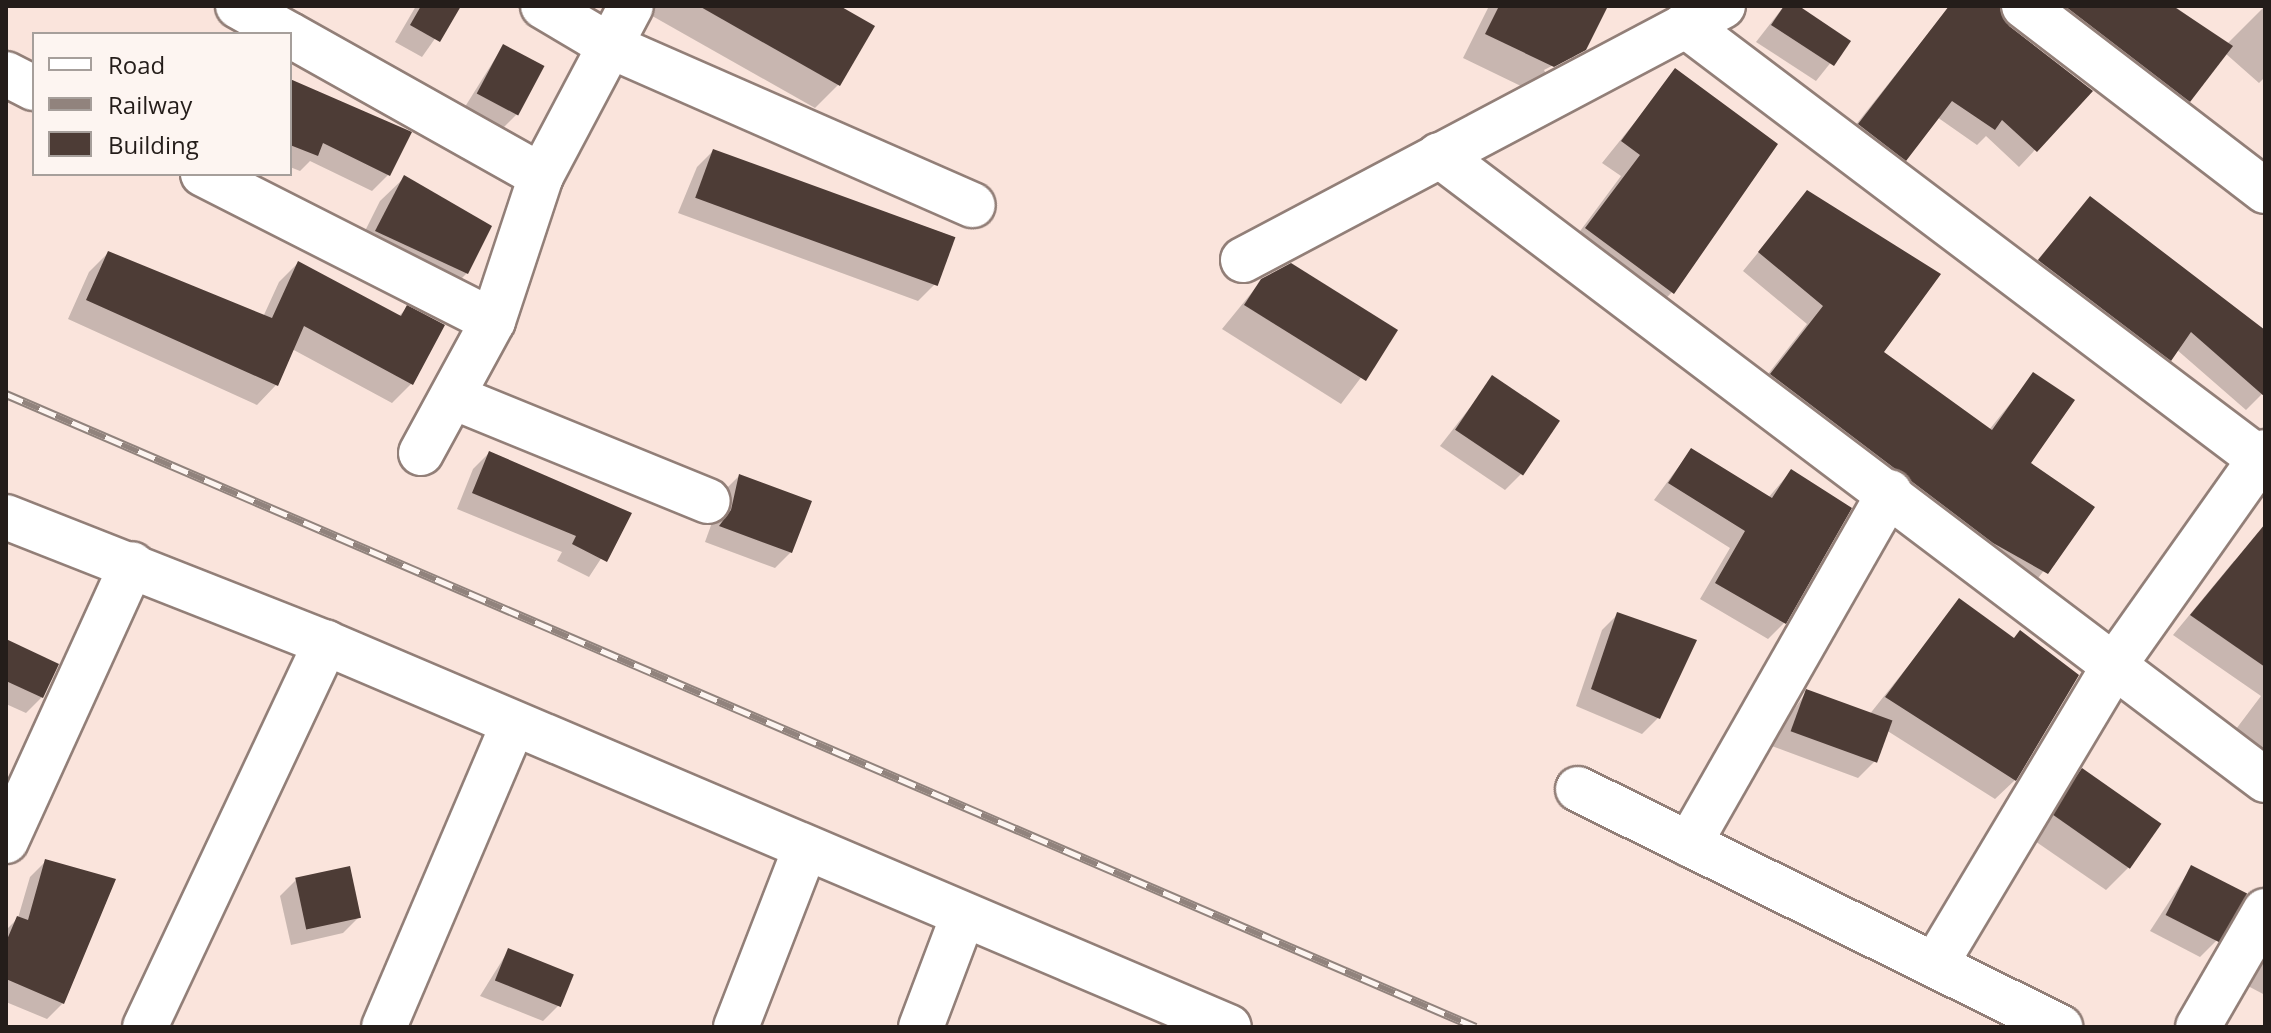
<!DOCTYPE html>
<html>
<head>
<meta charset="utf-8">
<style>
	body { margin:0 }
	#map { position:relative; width:2271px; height:1033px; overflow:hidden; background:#fae4dc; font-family:"Open Sans",sans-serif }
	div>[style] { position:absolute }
	.shadow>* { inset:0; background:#0003 }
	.building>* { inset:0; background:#4d3c36; transform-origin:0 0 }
	.roads { filter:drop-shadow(2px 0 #927f78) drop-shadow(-2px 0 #927f78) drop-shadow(0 2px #927f78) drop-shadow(0 -2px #927f78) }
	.minor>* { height:44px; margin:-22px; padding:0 22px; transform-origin:22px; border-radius:22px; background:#fff }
	.rail>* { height:9px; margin-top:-4.5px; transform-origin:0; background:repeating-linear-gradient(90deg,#fdf5f1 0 18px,#91837d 0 36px); box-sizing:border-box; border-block:2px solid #91837d }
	span { translate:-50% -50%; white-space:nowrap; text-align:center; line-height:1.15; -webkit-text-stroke:8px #fdf5f1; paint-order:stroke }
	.frame { position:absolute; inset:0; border:8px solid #241d1a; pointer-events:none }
	.legend { position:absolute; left:32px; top:32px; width:260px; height:144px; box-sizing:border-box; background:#fdf5f1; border:2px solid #a69f9b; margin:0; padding:10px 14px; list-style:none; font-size:24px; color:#241d1a }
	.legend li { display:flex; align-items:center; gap:16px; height:40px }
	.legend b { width:40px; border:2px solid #a69f9b }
</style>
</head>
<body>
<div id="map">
	<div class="shadow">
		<i style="clip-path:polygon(416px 6px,458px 6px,422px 57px,395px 42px)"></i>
		<i style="clip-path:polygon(651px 6px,836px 6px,839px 84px,815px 108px,647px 13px)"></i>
		<i style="clip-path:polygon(evenodd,1489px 6px,1606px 6px,1584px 49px,1529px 90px,1463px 58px,1489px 6px,1571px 56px,1571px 61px,1546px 74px,1544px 70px,1571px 56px)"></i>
		<i style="clip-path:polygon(1784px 6px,1848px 41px,1816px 81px,1756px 42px)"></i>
		<i style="clip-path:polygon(1950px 6px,2001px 19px,2090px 91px,2019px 167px,1986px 136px,1977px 145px,1937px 117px,1889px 175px,1843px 141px)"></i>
		<i style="clip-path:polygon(2028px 6px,2174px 6px,2227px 44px,2265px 6px,2265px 77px,2259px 83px,2225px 53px,2172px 117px)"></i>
		<i style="clip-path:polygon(503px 46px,517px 114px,501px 130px,463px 110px)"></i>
		<i style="clip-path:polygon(1676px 71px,1672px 292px,1652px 313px,1566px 250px,1621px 176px,1602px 163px)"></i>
		<i style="clip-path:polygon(290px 82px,388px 175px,372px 191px,310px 161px,300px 171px,290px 167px)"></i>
		<i style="clip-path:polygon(713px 151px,954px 237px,934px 285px,918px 301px,678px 213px,697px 167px)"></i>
		<i style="clip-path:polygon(404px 178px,467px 273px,443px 297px,353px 255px,380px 201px)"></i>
		<i style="clip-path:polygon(1807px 193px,1881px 353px,1989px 430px,2033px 375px,2028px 463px,2092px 508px,2029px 590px,1754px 392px,1807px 324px,1743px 271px)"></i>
		<i style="clip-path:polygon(2090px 198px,2265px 335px,2265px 391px,2246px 410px,2176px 349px,2153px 375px,2023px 277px)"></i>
		<i style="clip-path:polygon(108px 253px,263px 317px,279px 282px,298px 263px,398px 317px,407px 308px,411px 384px,392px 403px,292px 349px,276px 385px,257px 405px,68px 319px,89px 272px)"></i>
		<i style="clip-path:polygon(1262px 280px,1396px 331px,1341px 404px,1222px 329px)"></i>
		<i style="clip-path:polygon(1493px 378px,1521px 474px,1505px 490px,1440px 446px)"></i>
		<i style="clip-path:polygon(1691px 450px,1768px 498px,1791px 471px,1784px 623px,1768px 639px,1700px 599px,1730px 548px,1654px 500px)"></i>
		<i style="clip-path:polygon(489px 453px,630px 514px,589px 577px,557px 561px,562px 552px,457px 509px,473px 469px)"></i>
		<i style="clip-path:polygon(739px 476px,791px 552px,775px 568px,705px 542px,723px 492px)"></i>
		<i style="clip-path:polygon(2265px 551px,2265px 785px,2224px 745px,2261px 696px,2173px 635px,2234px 561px)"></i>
		<i style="clip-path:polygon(1960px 601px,2015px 780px,1995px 799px,1886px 730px,1874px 762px,1858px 778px,1769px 745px,1807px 691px,1869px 715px)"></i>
		<i style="clip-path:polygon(1618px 614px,1658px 718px,1642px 734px,1576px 706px,1602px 630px)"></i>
		<i style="clip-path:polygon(6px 643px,42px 697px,26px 713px,6px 704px)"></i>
		<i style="clip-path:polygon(2083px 770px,2129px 867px,2106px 890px,2032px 839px)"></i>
		<i style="clip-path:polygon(46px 861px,63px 1003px,47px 1019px,6px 1002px,6px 930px,18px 918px,30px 877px)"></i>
		<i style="clip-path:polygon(2191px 868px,2216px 941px,2200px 957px,2150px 931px)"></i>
		<i style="clip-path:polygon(296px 880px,359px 917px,343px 933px,291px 945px,280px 896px)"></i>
		<i style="clip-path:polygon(2265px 948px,2265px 995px,2246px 985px)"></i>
		<i style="clip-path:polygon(508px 951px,559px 1005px,543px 1021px,480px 996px)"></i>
	</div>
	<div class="building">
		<i style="clip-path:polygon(421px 6px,461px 6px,440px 42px,410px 25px)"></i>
		<i style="clip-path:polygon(699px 6px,840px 6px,875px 26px,840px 86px)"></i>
		<i style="clip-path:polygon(1499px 6px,1608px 6px,1586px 50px,1554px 67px,1485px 34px)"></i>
		<i style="clip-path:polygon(1784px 6px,1799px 6px,1851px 41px,1834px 66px,1771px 25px)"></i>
		<i style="clip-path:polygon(1949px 6px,2000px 6px,2009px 26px,2093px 91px,2037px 152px,2002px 120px,1995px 130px,1952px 101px,1906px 161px,1858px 124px)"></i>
		<i style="clip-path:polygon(2065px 6px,2173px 6px,2233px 46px,2190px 102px)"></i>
		<i style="left:503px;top:44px;width:47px;height:56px;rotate:28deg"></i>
		<i style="clip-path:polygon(1675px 68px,1778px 144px,1674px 294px,1585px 228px,1640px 155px,1621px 141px)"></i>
		<i style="clip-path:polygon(290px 79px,412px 132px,390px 176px,323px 143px,318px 156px,290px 145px)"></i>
		<i style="left:713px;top:149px;width:258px;height:52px;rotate:20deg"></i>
		<i style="clip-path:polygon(404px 175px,492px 226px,468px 274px,375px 231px)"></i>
		<i style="clip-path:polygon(1807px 190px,1941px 274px,1884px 352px,1992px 430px,2033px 372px,2075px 400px,2031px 463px,2095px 507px,2048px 574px,1993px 543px,1770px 374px,1823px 306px,1758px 252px)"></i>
		<i style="clip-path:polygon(2090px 196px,2265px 330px,2265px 397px,2191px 332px,2171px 361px,2038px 260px)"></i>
		<i style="clip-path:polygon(108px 251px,272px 318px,298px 261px,401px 316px,407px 305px,445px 325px,413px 385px,304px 326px,278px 386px,86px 300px)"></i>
		<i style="clip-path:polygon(1291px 263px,1398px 330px,1366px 381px,1244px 305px,1261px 279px)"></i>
		<i style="left:1492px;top:375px;width:82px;height:66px;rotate:34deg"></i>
		<i style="clip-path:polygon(1691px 448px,1772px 498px,1791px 469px,1852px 508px,1786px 624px,1715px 583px,1745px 531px,1668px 483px)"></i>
		<i style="clip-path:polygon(489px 451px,632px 513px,607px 562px,572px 544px,576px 536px,472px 493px)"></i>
		<i style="clip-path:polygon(739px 474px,812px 501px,792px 553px,719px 526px,731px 510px)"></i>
		<i style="clip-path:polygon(2265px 524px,2265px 667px,2190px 615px)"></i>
		<i style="clip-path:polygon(1959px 598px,2014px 638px,2020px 630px,2079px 675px,2016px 781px,1885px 697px)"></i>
		<i style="clip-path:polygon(1617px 612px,1697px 640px,1660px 719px,1591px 689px)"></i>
		<i style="clip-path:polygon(6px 639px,59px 664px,43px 698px,6px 681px)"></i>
		<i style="left:1806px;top:689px;width:92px;height:45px;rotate:20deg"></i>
		<i style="left:2082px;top:768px;width:97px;height:55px;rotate:35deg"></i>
		<i style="clip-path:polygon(45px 859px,116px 879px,64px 1004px,6px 979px,6px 942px,17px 916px,28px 920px)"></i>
		<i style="left:2191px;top:865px;width:63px;height:56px;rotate:27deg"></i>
		<i style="left:350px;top:866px;width:53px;height:56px;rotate:78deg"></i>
		<i style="left:508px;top:948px;width:71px;height:35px;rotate:22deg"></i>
	</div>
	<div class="roads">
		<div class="minor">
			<i style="left:238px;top:6px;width:57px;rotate:29.2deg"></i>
			<i style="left:543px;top:6px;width:78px;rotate:30.8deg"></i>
			<i style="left:610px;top:46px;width:396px;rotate:23.7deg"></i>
			<i style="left:2024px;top:6px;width:304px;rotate:37.5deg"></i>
			<i style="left:1685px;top:25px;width:727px;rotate:37.06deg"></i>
			<i style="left:290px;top:35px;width:288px;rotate:29.3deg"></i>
			<i style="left:6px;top:74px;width:31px;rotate:27deg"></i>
			<i style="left:1439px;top:155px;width:1036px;rotate:37.11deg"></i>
			<i style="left:203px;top:174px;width:325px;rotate:26.9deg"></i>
			<i style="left:1243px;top:260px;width:543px;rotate:-27.89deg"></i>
			<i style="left:453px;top:397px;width:275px;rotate:22.2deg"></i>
			<i style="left:421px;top:453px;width:150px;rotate:-61.4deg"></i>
			<i style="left:493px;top:321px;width:153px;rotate:-71.7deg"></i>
			<i style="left:541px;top:176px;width:192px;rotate:-62.1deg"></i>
			<i style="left:6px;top:517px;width:344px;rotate:21.5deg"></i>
			<i style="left:326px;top:643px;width:981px;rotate:23.04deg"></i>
			<i style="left:1578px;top:789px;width:538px;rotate:26.28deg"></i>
			<i style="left:6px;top:841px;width:304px;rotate:-65.5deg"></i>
			<i style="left:1689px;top:844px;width:405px;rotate:-60.3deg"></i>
			<i style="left:1935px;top:965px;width:354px;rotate:-59.1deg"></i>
			<i style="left:2117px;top:661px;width:256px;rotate:-54.7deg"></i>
			<i style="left:145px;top:1027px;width:425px;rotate:-64.8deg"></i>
			<i style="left:384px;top:1027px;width:329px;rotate:-66.9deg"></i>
			<i style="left:736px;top:1027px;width:191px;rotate:-68.8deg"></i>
			<i style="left:921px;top:1027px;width:119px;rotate:-69.3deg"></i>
			<i style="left:2198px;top:1027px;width:134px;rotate:-60deg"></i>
		</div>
	</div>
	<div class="rail">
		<i style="left:6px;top:394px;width:1600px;rotate:23.3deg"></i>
	</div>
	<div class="frame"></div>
	<ul class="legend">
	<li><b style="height:10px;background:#fff"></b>Road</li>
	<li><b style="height:10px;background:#91837d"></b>Railway</li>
	<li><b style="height:22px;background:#4d3c36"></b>Building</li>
	</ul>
</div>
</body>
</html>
